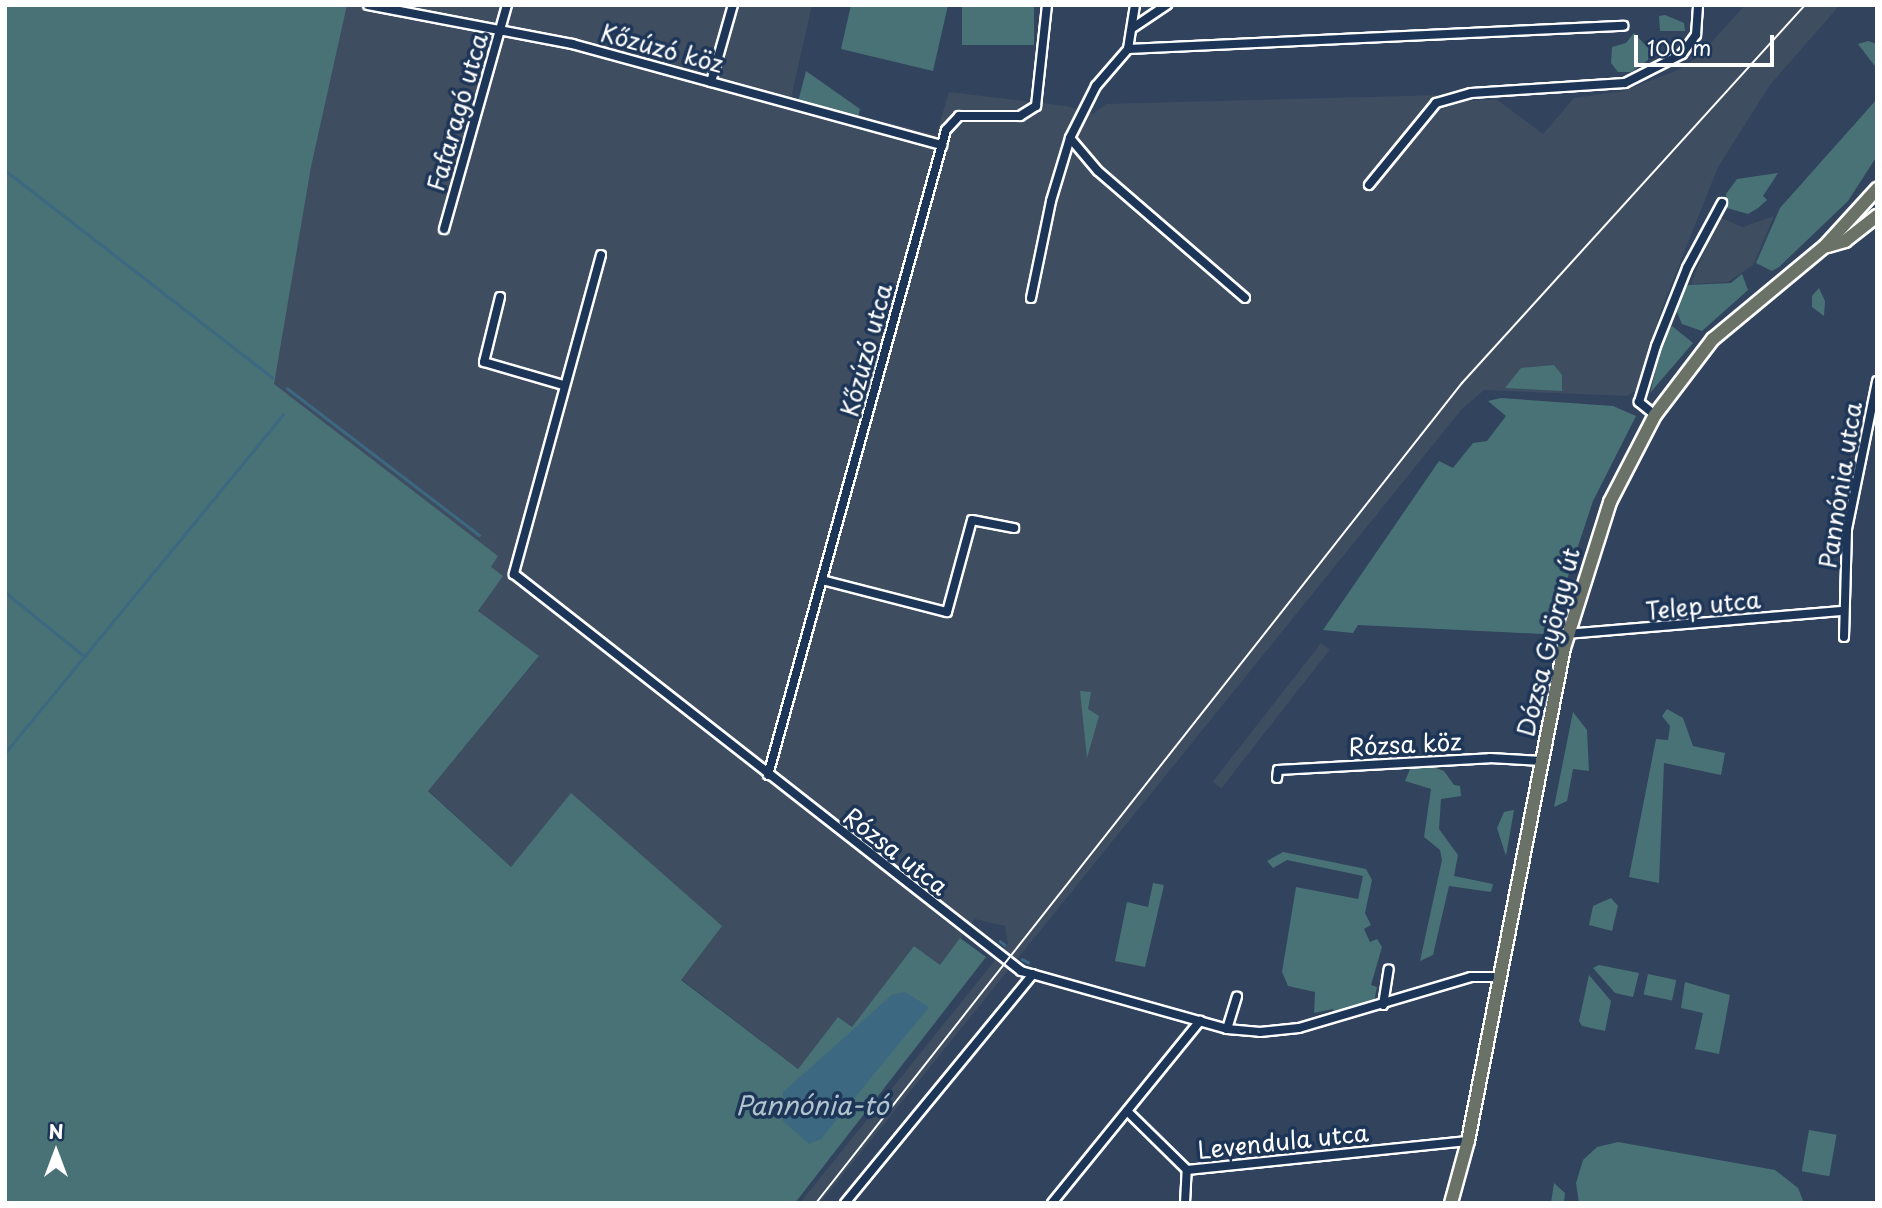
<!DOCTYPE html>
<html>
<head>
<meta charset="utf-8">
<style>
	body { margin:0 }
	#map { position:relative; width:1882px; height:1208px; overflow:hidden; background:#31435d; font-family:"Playpen Sans",sans-serif }
	div>[style] { position:absolute }
	.built>* { inset:0; background:#3f4d61; transform-origin:0 0 }
	.green>* { inset:0; background:#497276; transform-origin:0 0 }
	.water>* { inset:0; background:#3c6881 }
	.stream>* { height:2.5px; margin:-1.25px; padding:0 1.25px; transform-origin:1.25px; border-radius:1.25px; background:#3c6881 }
	.roads { filter:drop-shadow(2px 0 #fff) drop-shadow(-2px 0 #fff) drop-shadow(0 2px #fff) drop-shadow(0 -2px #fff) }
	.minor>* { height:8px; margin:-4px; padding:0 4px; transform-origin:4px; border-radius:4px; background:#1d3557 }
	.primary>* { height:12px; margin:-6px; padding:0 6px; transform-origin:6px; border-radius:6px; background:#6a7166 }
	.tram>* { height:2px; margin:-1px; padding:0 1px; transform-origin:1px; border-radius:1px; background:#fff }
	span { translate:-50% -50%; white-space:nowrap; text-align:center; line-height:1.15; -webkit-text-stroke:7px #1d3557; paint-order:stroke }
	.street-label { font-size:24px; color:#fff }
	.water-label { font-size:26px; color:#b1c3cd; font-style:italic }
	.frame { position:absolute; inset:0; border:7px solid #fff; pointer-events:none }
	.north { position:absolute; left:21px; top:1117px; width:70px; height:70px; -webkit-text-stroke:5px #1d3557; paint-order:stroke; rotate:0deg; font-size:19px; font-weight:700; line-height:28px; text-align:center; color:#fff }
	.north::after { content:''; display:block; margin:auto; width:24px; height:32px; background:#fff; clip-path:polygon(50% 0,100% 100%,50% 72%,0 100%) }
	.scale { position:absolute; left:1634px; top:35px; width:140px; height:32px; box-sizing:border-box; border:4px solid #fff; border-top:0; padding-left:9px; font-size:21px; line-height:24px; white-space:nowrap; color:#fff; -webkit-text-stroke:5px #1d3557; paint-order:stroke }
</style>
</head>
<body>
<div id="map">
	<div class="built">
		<i style="clip-path:polygon(347px 5px,812px 5px,791px 98px,936px 135px,949px 92px,1066px 106px,1093px 114px,1106px 104px,1443px 95px,1463px 101px,1496px 99px,1543px 134px,1574px 98px,1623px 91px,1678px 70px,1700px 55px,1745px 5px,1840px 5px,1770px 85px,1718px 167px,1663px 305px,1636px 390px,1627px 396px,1484px 390px,1462px 409px,820px 1203px,800px 1203px,1008px 944px,1005px 926px,975px 919px,940px 965px,914px 946px,852px 1027px,838px 1017px,798px 1069px,681px 979px,571px 794px,511px 867px,428px 790px,539px 657px,478px 611px,502px 576px,490px 567px,498px 556px,273px 384px,311px 167px)"></i>
		<i style="clip-path:polygon(1774px 216px,1753px 265px,1728px 282px,1691px 284px,1718px 217px,1743px 227px)"></i>
		<i style="left:1321px;top:643px;width:11px;height:176px;rotate:38deg"></i>
	</div>
	<div class="green">
		<i style="clip-path:polygon(5px 5px,347px 5px,311px 167px,274px 384px,498px 556px,491px 567px,503px 576px,478px 611px,539px 656px,428px 791px,511px 867px,571px 793px,722px 926px,681px 980px,798px 1069px,838px 1017px,852px 1027px,914px 946px,940px 965px,960px 938px,986px 957px,795px 1203px,5px 1203px)"></i>
		<i style="clip-path:polygon(851px 5px,948px 5px,933px 71px,841px 49px)"></i>
		<i style="left:962px;top:5px;width:72px;height:40px"></i>
		<i style="clip-path:polygon(1665px 15px,1684px 23px,1685px 31px,1660px 31px,1659px 16px)"></i>
		<i style="clip-path:polygon(1634px 33px,1649px 49px,1648px 60px,1631px 72px,1618px 72px,1611px 63px,1612px 47px,1626px 43px)"></i>
		<i style="clip-path:polygon(1868px 41px,1877px 44px,1877px 69px,1858px 44px)"></i>
		<i style="clip-path:polygon(806px 71px,860px 109px,858px 118px,798px 102px)"></i>
		<i style="clip-path:polygon(1877px 99px,1877px 156px,1848px 201px,1779px 267px,1772px 271px,1756px 263px,1780px 208px)"></i>
		<i style="clip-path:polygon(1778px 173px,1763px 196px,1767px 200px,1758px 208px,1748px 214px,1727px 208px,1726px 194px,1737px 179px)"></i>
		<i style="clip-path:polygon(1742px 274px,1748px 290px,1702px 331px,1682px 324px,1677px 312px,1679px 297px,1687px 285px,1731px 283px)"></i>
		<i style="clip-path:polygon(1819px 288px,1825px 301px,1824px 316px,1812px 307px,1812px 296px)"></i>
		<i style="clip-path:polygon(1672px 326px,1693px 343px,1650px 393px,1664px 336px)"></i>
		<i style="clip-path:polygon(1554px 365px,1562px 375px,1562px 391px,1505px 388px,1521px 368px)"></i>
		<i style="clip-path:polygon(1501px 398px,1613px 406px,1636px 416px,1593px 501px,1554px 619px,1551px 618px,1543px 634px,1358px 625px,1353px 633px,1323px 630px,1439px 461px,1453px 468px,1473px 443px,1487px 441px,1506px 416px,1488px 401px)"></i>
		<i style="clip-path:polygon(1080px 691px,1091px 692px,1088px 709px,1099px 716px,1087px 758px)"></i>
		<i style="clip-path:polygon(1667px 709px,1683px 718px,1693px 746px,1725px 753px,1721px 775px,1664px 763px,1659px 883px,1629px 877px,1656px 739px,1668px 740px,1670px 726px,1662px 716px)"></i>
		<i style="clip-path:polygon(1573px 712px,1587px 730px,1589px 771px,1573px 769px,1567px 801px,1554px 807px)"></i>
		<i style="clip-path:polygon(1427px 765px,1444px 771px,1454px 785px,1460px 786px,1461px 796px,1441px 799px,1439px 829px,1458px 855px,1454px 876px,1493px 884px,1491px 892px,1449px 886px,1433px 955px,1420px 961px,1442px 860px,1440px 850px,1424px 837px,1431px 789px,1405px 781px,1410px 769px)"></i>
		<i style="clip-path:polygon(1514px 810px,1506px 856px,1497px 828px,1504px 812px)"></i>
		<i style="clip-path:polygon(1283px 852px,1366px 869px,1372px 880px,1365px 913px,1371px 925px,1364px 929px,1370px 942px,1377px 939px,1382px 947px,1371px 985px,1377px 987px,1374px 1002px,1335px 1014px,1333px 1009px,1314px 1013px,1315px 992px,1288px 986px,1282px 972px,1296px 887px,1358px 899px,1363px 876px,1287px 860px,1273px 868px,1267px 861px)"></i>
		<i style="clip-path:polygon(1153px 883px,1164px 885px,1145px 967px,1115px 961px,1127px 902px,1148px 907px)"></i>
		<i style="clip-path:polygon(1611px 898px,1618px 906px,1612px 931px,1589px 925px,1593px 906px)"></i>
		<i style="clip-path:polygon(1599px 965px,1639px 973px,1633px 997px,1615px 993px,1593px 968px)"></i>
		<i style="left:1648px;top:974px;width:29px;height:21px;rotate:12deg"></i>
		<i style="clip-path:polygon(1589px 975px,1611px 1001px,1605px 1031px,1582px 1026px,1579px 1021px)"></i>
		<i style="clip-path:polygon(1685px 982px,1730px 995px,1719px 1054px,1695px 1049px,1703px 1013px,1681px 1008px)"></i>
		<i style="left:1809px;top:1130px;width:28px;height:42px;rotate:10deg"></i>
		<i style="clip-path:polygon(1618px 1142px,1775px 1170px,1798px 1188px,1804px 1203px,1579px 1203px,1576px 1183px,1583px 1160px,1597px 1147px)"></i>
		<i style="clip-path:polygon(1554px 1183px,1565px 1193px,1564px 1203px,1551px 1203px)"></i>
	</div>
	<div class="water">
		<i style="clip-path:polygon(905px 992px,929px 1007px,821px 1139px,809px 1144px,783px 1121px,783px 1092px,893px 994px)"></i>
	</div>
	<div class="stream">
		<i style="left:5px;top:170px;width:338px;rotate:37.8deg"></i>
		<i style="left:287px;top:388px;width:242px;rotate:37.4deg"></i>
		<i style="left:5px;top:592px;width:102px;rotate:39deg"></i>
		<i style="left:5px;top:753px;width:438px;rotate:-50.6deg"></i>
		<i style="left:1000px;top:941px;width:6px;rotate:39deg"></i>
		<i style="left:1022px;top:959px;width:7px;rotate:27deg"></i>
	</div>
	<div class="roads">
		<div class="minor">
			<i style="left:368px;top:5px;width:208px;rotate:10.8deg"></i>
			<i style="left:572px;top:44px;width:384px;rotate:15.3deg"></i>
			<i style="left:1134px;top:27px;width:40px;rotate:-34deg"></i>
			<i style="left:1128px;top:49px;width:496px;rotate:-2.7deg"></i>
			<i style="left:1128px;top:49px;width:49px;rotate:130.9deg"></i>
			<i style="left:1096px;top:86px;width:58px;rotate:116.6deg"></i>
			<i style="left:1070px;top:138px;width:43px;rotate:49.7deg"></i>
			<i style="left:1098px;top:171px;width:194px;rotate:40.8deg"></i>
			<i style="left:1128px;top:49px;width:45px;rotate:-81deg"></i>
			<i style="left:711px;top:82px;width:80px;rotate:-74.1deg"></i>
			<i style="left:1369px;top:185px;width:106px;rotate:-50.7deg"></i>
			<i style="left:1436px;top:103px;width:36px;rotate:-16deg"></i>
			<i style="left:1471px;top:93px;width:154px;rotate:-3.7deg"></i>
			<i style="left:1625px;top:83px;width:64px;rotate:-27deg"></i>
			<i style="left:1682px;top:54px;width:24px;rotate:-54deg"></i>
			<i style="left:1696px;top:35px;width:30px;rotate:-86deg"></i>
			<i style="left:444px;top:229px;width:233px;rotate:-74.3deg"></i>
			<i style="left:601px;top:255px;width:331px;rotate:105.3deg"></i>
			<i style="left:514px;top:574px;width:644px;rotate:38.06deg"></i>
			<i style="left:1021px;top:971px;width:214px;rotate:15.7deg"></i>
			<i style="left:1227px;top:1029px;width:33px;rotate:5deg"></i>
			<i style="left:1260px;top:1032px;width:39px;rotate:-6deg"></i>
			<i style="left:1299px;top:1028px;width:179px;rotate:-16.5deg"></i>
			<i style="left:1471px;top:977px;width:28px"></i>
			<i style="left:500px;top:297px;width:67px;rotate:103.8deg"></i>
			<i style="left:484px;top:362px;width:82px;rotate:16.2deg"></i>
			<i style="left:1031px;top:298px;width:99px;rotate:-78.3deg"></i>
			<i style="left:1051px;top:201px;width:66px;rotate:-73.2deg"></i>
			<i style="left:1655px;top:415px;width:21px;rotate:-141deg"></i>
			<i style="left:1639px;top:402px;width:59px;rotate:-73.1deg"></i>
			<i style="left:1656px;top:346px;width:84px;rotate:-68.3deg"></i>
			<i style="left:1687px;top:268px;width:74px;rotate:-61.7deg"></i>
			<i style="left:822px;top:580px;width:129px;rotate:14.4deg"></i>
			<i style="left:947px;top:612px;width:95px;rotate:-74.8deg"></i>
			<i style="left:972px;top:520px;width:43px;rotate:10.8deg"></i>
			<i style="left:1567px;top:634px;width:277px;rotate:-4.8deg"></i>
			<i style="left:1844px;top:637px;width:108px;rotate:-88.4deg"></i>
			<i style="left:1847px;top:529px;width:151px;rotate:-78.5deg"></i>
			<i style="left:768px;top:775px;width:669px;rotate:-74.57deg"></i>
			<i style="left:946px;top:130px;width:19px;rotate:-47deg"></i>
			<i style="left:959px;top:116px;width:61px"></i>
			<i style="left:1020px;top:116px;width:19px;rotate:-32deg"></i>
			<i style="left:1036px;top:106px;width:102px;rotate:-83.8deg"></i>
			<i style="left:1277px;top:778px;width:8px;rotate:-83deg"></i>
			<i style="left:1278px;top:770px;width:212px;rotate:-3.2deg"></i>
			<i style="left:1490px;top:758px;width:52px;rotate:3.3deg"></i>
			<i style="left:1383px;top:1005px;width:36px;rotate:-81deg"></i>
			<i style="left:1227px;top:1029px;width:34px;rotate:-73deg"></i>
			<i style="left:1127px;top:1111px;width:84px;rotate:44.5deg"></i>
			<i style="left:1187px;top:1170px;width:282px;rotate:-5.9deg"></i>
			<i style="left:845px;top:1203px;width:296px;rotate:-50.6deg"></i>
			<i style="left:1052px;top:1203px;width:235px;rotate:-50.9deg"></i>
			<i style="left:1185px;top:1203px;width:33px;rotate:-87deg"></i>
		</div>
		<div class="primary">
			<i style="left:1828px;top:246px;width:18px;rotate:-16deg"></i>
			<i style="left:1845px;top:241px;width:41px;rotate:-38deg"></i>
			<i style="left:1451px;top:1203px;width:64px;rotate:-74.7deg"></i>
			<i style="left:1468px;top:1141px;width:502px;rotate:-78.98deg"></i>
			<i style="left:1564px;top:648px;width:153px;rotate:-72.5deg"></i>
			<i style="left:1610px;top:502px;width:98px;rotate:-62.7deg"></i>
			<i style="left:1655px;top:415px;width:96px;rotate:-52.7deg"></i>
			<i style="left:1713px;top:339px;width:144px;rotate:-39.7deg"></i>
			<i style="left:1824px;top:247px;width:79px;rotate:-47.6deg"></i>
		</div>
	</div>
	<div class="tram">
		<i style="left:816px;top:1203px;width:1044px;rotate:-51.77deg"></i>
		<i style="left:1462px;top:383px;width:510px;rotate:-47.78deg"></i>
	</div>
	<div class="street-label">
		<span style="left:662px;top:48px;rotate:15deg">Kőzúzó köz</span>
		<span style="left:457px;top:112px;rotate:-74deg">Fafaragó utca</span>
		<span style="left:866px;top:350px;rotate:-75deg">Kőzúzó utca</span>
		<span style="left:1840px;top:485px;rotate:-81deg">Pannónia utca</span>
		<span style="left:1703px;top:605px;rotate:-6deg">Telep utca</span>
		<span style="left:1548px;top:642px;rotate:-76deg">Dózsa György út</span>
		<span style="left:1405px;top:744px;rotate:-3deg">Rózsa köz</span>
		<span style="left:896px;top:851px;rotate:38deg">Rózsa utca</span>
		<span style="left:1283px;top:1141px;rotate:-6deg">Levendula utca</span>
	</div>
	<div class="water-label">
		<span style="left:812px;top:1105px">Pannónia-tó</span>
	</div>
	<div class="frame"></div>
	<div class="north">N</div>
	<div class="scale">100 m</div>
</div>
</body>
</html>
